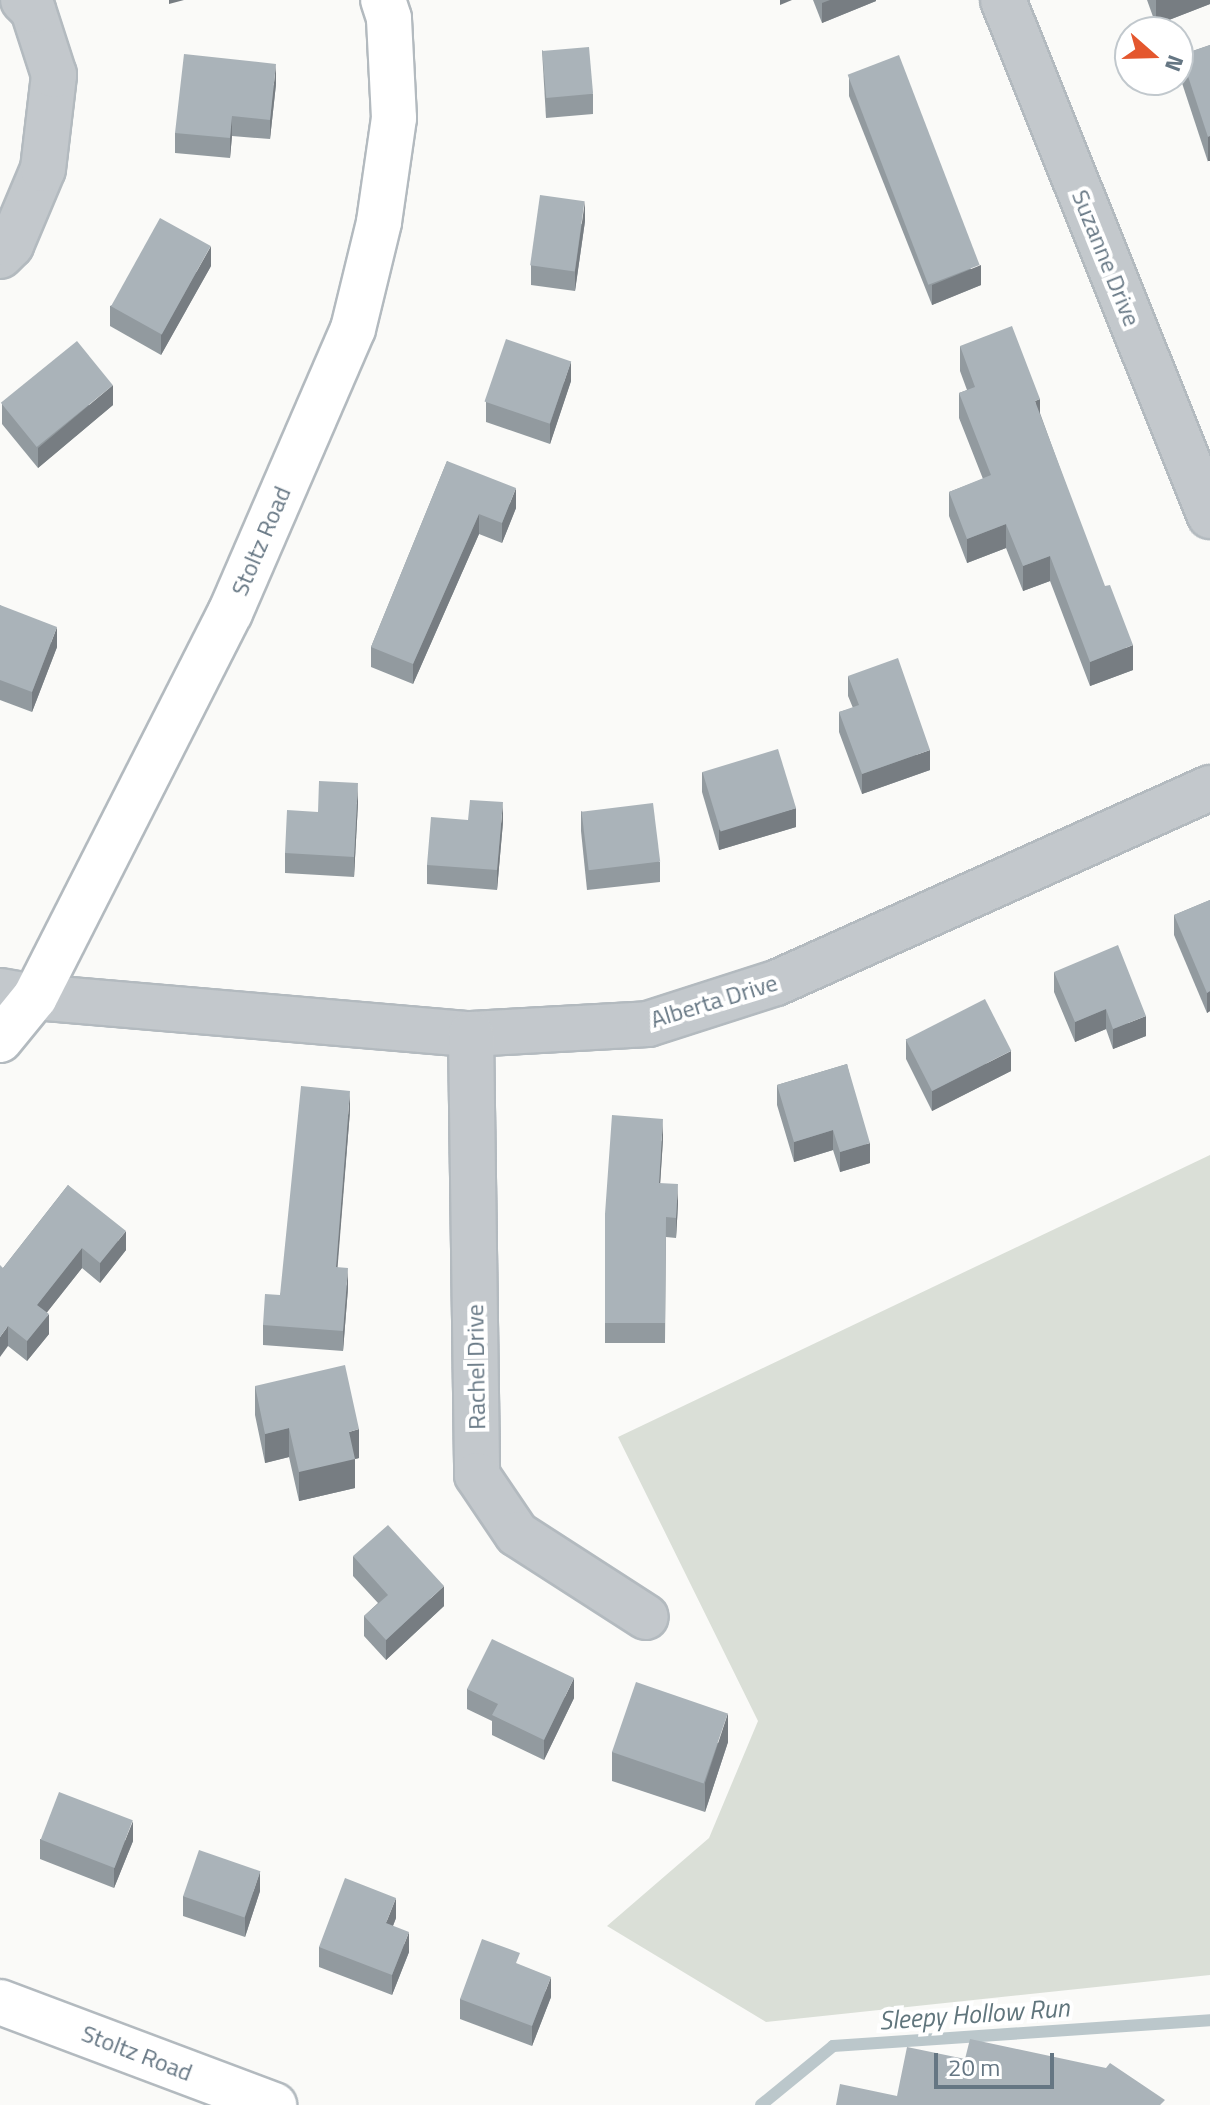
<!DOCTYPE html>
<html>
<head>
<meta charset="utf-8">
<style>
	body { margin:0 }
	#map { position:relative; width:1210px; height:2105px; overflow:hidden; background:#fafaf8; font-family:"Titillium Web",sans-serif }
	div>[style] { position:absolute }
	.green>* { inset:0; background:#dadfd7 }
	.stream>* { height:12px; margin:-6px; padding:0 6px; transform-origin:6px; border-radius:6px; background:#bbc7cb }
	.roads { filter:drop-shadow(2px 0 #b3babf) drop-shadow(-2px 0 #b3babf) drop-shadow(0 2px #b3babf) drop-shadow(0 -2px #b3babf) }
	.street>* { height:44px; margin:-22px; padding:0 22px; transform-origin:22px; border-radius:22px; background:#c3c8cc }
	.secondary>* { height:44px; margin:-22px; padding:0 22px; transform-origin:22px; border-radius:22px; background:#fff }
	.wall>* { inset:0; background:#929a9f }
	.shaded-wall>* { inset:0; background:#777d82; transform-origin:0 0 }
	.building>* { inset:0; background:#aab3b9; transform-origin:0 0 }
	span { translate:-50% -50%; white-space:nowrap; text-align:center; line-height:1.15; -webkit-text-stroke:8px #fff; paint-order:stroke }
	.street-label { font-size:24px; color:#657683 }
	.water-label { font-size:26px; color:#60757c; font-style:italic }
	.north { position:absolute; left:1114px; top:16px; width:80px; height:80px; box-sizing:border-box; background:#fff; border:2px solid #c1c8cd; border-radius:50%; rotate:110deg; font-size:22px; font-weight:700; line-height:32px; text-align:center; color:#657683 }
	.north::after { content:''; display:block; margin:auto; width:28px; height:36px; background:#e4572e; clip-path:polygon(50% 0,100% 100%,50% 72%,0 100%) }
	.scale { position:absolute; left:934px; top:2053px; width:120px; height:36px; box-sizing:border-box; border:4px solid #657683; border-top:0; padding-left:10px; font-size:24px; line-height:28px; white-space:nowrap; color:#657683; -webkit-text-stroke:6px #fff; paint-order:stroke }
</style>
</head>
<body>
<div id="map">
	<div class="green">
		<i style="clip-path:polygon(1210px 1155px,1210px 1975px,766px 2022px,607px 1926px,709px 1838px,758px 1721px,618px 1437px)"></i>
	</div>
	<div class="stream">
		<i style="left:761px;top:2105px;width:93px;rotate:-39.3deg"></i>
		<i style="left:833px;top:2046px;width:378px;rotate:-3.9deg"></i>
	</div>
	<div class="roads">
		<div class="street">
			<i style="left:1003px;top:0;width:556px;rotate:68.14deg"></i>
			<i style="left:0;top:256px;width:16px;rotate:-45deg"></i>
			<i style="left:11px;top:245px;width:82px;rotate:-67.2deg"></i>
			<i style="left:43px;top:169px;width:95px;rotate:-83.3deg"></i>
			<i style="left:54px;top:75px;width:68px;rotate:-107.9deg"></i>
			<i style="left:33px;top:10px;width:14px;rotate:-135deg"></i>
			<i style="left:0;top:991px;width:36px;rotate:10deg"></i>
			<i style="left:35px;top:997px;width:438px;rotate:4.9deg"></i>
			<i style="left:471px;top:1034px;width:177px;rotate:-3.2deg"></i>
			<i style="left:648px;top:1024px;width:134px;rotate:-17.8deg"></i>
			<i style="left:776px;top:983px;width:476px;rotate:-24.2deg"></i>
			<i style="left:471px;top:1034px;width:441px;rotate:89.2deg"></i>
			<i style="left:477px;top:1475px;width:71px;rotate:55.9deg"></i>
			<i style="left:517px;top:1534px;width:153px;rotate:32.8deg"></i>
		</div>
		<div class="secondary">
			<i style="left:0;top:1040px;width:55px;rotate:-50.9deg"></i>
			<i style="left:35px;top:997px;width:431px;rotate:-63.1deg"></i>
			<i style="left:230px;top:613px;width:309px;rotate:-66.6deg"></i>
			<i style="left:353px;top:329px;width:110px;rotate:-76.3deg"></i>
			<i style="left:379px;top:222px;width:105px;rotate:-81.8deg"></i>
			<i style="left:394px;top:118px;width:100px;rotate:-92.9deg"></i>
			<i style="left:389px;top:18px;width:19px;rotate:-108deg"></i>
			<i style="left:0;top:2002px;width:293px;rotate:20.6deg"></i>
		</div>
	</div>
	<div class="wall">
		<i style="clip-path:polygon(813px 0,876px 0,876px 1px,822px 23px)"></i>
		<i style="clip-path:polygon(1147px 0,1210px 0,1210px 4px,1156px 25px)"></i>
		<i style="clip-path:polygon(1210px 45px,1208px 162px,1181px 80px,1181px 55px)"></i>
		<i style="clip-path:polygon(542px 50px,593px 94px,593px 114px,546px 118px)"></i>
		<i style="clip-path:polygon(849px 77px,981px 285px,932px 305px,849px 96px)"></i>
		<i style="clip-path:polygon(276px 84px,270px 139px,232px 136px,230px 158px,175px 153px,175px 133px)"></i>
		<i style="clip-path:polygon(585px 221px,575px 291px,531px 285px,531px 265px)"></i>
		<i style="clip-path:polygon(211px 266px,161px 355px,110px 326px,110px 306px)"></i>
		<i style="clip-path:polygon(960px 346px,1040px 413px,1133px 670px,1090px 686px,1050px 581px,1023px 591px,1006px 548px,967px 563px,949px 516px,949px 492px,983px 479px,959px 418px,959px 393px,967px 390px,960px 371px)"></i>
		<i style="clip-path:polygon(571px 381px,550px 444px,486px 422px,486px 402px)"></i>
		<i style="clip-path:polygon(2px 404px,113px 405px,38px 468px,2px 424px)"></i>
		<i style="clip-path:polygon(447px 461px,516px 508px,502px 543px,479px 534px,413px 684px,371px 667px,371px 647px)"></i>
		<i style="clip-path:polygon(0 605px,57px 647px,32px 712px,0 700px)"></i>
		<i style="clip-path:polygon(848px 676px,930px 770px,862px 794px,839px 732px,839px 712px,853px 708px,848px 696px)"></i>
		<i style="clip-path:polygon(702px 772px,796px 827px,719px 850px,702px 792px)"></i>
		<i style="clip-path:polygon(358px 803px,354px 877px,285px 873px,285px 853px)"></i>
		<i style="clip-path:polygon(581px 811px,660px 862px,660px 882px,587px 890px,581px 831px)"></i>
		<i style="clip-path:polygon(503px 822px,497px 890px,427px 884px,427px 865px)"></i>
		<i style="clip-path:polygon(1210px 900px,1210px 1011px,1207px 1013px,1174px 935px,1174px 915px)"></i>
		<i style="clip-path:polygon(1054px 972px,1146px 1036px,1113px 1049px,1106px 1029px,1075px 1042px,1054px 992px)"></i>
		<i style="clip-path:polygon(906px 1039px,1011px 1071px,932px 1111px,906px 1059px)"></i>
		<i style="clip-path:polygon(847px 1064px,870px 1163px,840px 1172px,833px 1150px,794px 1162px,777px 1105px,777px 1085px)"></i>
		<i style="clip-path:polygon(350px 1111px,337px 1267px,348px 1288px,343px 1351px,263px 1345px,263px 1325px,280px 1295px)"></i>
		<i style="clip-path:polygon(663px 1139px,660px 1183px,678px 1204px,676px 1238px,666px 1237px,665px 1343px,605px 1343px,605px 1214px)"></i>
		<i style="clip-path:polygon(68px 1185px,126px 1250px,100px 1283px,82px 1268px,47px 1312px,49px 1334px,27px 1361px,8px 1346px,3px 1268px)"></i>
		<i style="clip-path:polygon(255px 1386px,359px 1458px,355px 1459px,355px 1488px,299px 1501px,289px 1457px,265px 1463px,255px 1415px)"></i>
		<i style="clip-path:polygon(353px 1556px,444px 1606px,386px 1660px,364px 1636px,364px 1616px,378px 1603px,353px 1576px)"></i>
		<i style="clip-path:polygon(467px 1689px,574px 1698px,544px 1760px,492px 1735px,492px 1721px,467px 1709px)"></i>
		<i style="clip-path:polygon(728px 1742px,705px 1812px,612px 1781px,612px 1752px)"></i>
		<i style="clip-path:polygon(40px 1839px,133px 1841px,114px 1888px,40px 1859px)"></i>
		<i style="clip-path:polygon(260px 1891px,245px 1937px,183px 1916px,183px 1896px)"></i>
		<i style="clip-path:polygon(396px 1918px,393px 1926px,409px 1952px,392px 1995px,319px 1967px,319px 1947px)"></i>
		<i style="clip-path:polygon(520px 1965px,551px 1997px,532px 2046px,460px 2019px,460px 1999px)"></i>
	</div>
	<div class="shaded-wall">
		<i style="clip-path:polygon(169px 0,184px 0,169px 4px)"></i>
		<i style="clip-path:polygon(780px 0,792px 0,780px 5px)"></i>
		<i style="clip-path:polygon(830px 0,876px 0,876px 1px,822px 23px,822px 3px)"></i>
		<i style="clip-path:polygon(1156px 0,1210px 0,1210px 4px,1156px 25px)"></i>
		<i style="clip-path:polygon(276px 64px,276px 84px,270px 139px,270px 120px)"></i>
		<i style="clip-path:polygon(232px 116px,232px 136px,230px 158px,230px 138px)"></i>
		<i style="left:1210px;top:136px;width:25px;height:2px;rotate:90deg"></i>
		<i style="clip-path:polygon(585px 201px,585px 221px,575px 291px,575px 271px)"></i>
		<i style="clip-path:polygon(211px 246px,211px 266px,161px 355px,161px 335px)"></i>
		<i style="clip-path:polygon(981px 265px,981px 285px,932px 305px,932px 285px)"></i>
		<i style="clip-path:polygon(571px 361px,571px 381px,550px 444px,550px 424px)"></i>
		<i style="clip-path:polygon(113px 385px,113px 405px,38px 468px,38px 448px)"></i>
		<i style="clip-path:polygon(1040px 399px,1040px 424px,1035px 401px)"></i>
		<i style="clip-path:polygon(516px 488px,516px 508px,502px 543px,502px 523px)"></i>
		<i style="clip-path:polygon(479px 514px,479px 534px,413px 684px,413px 664px)"></i>
		<i style="clip-path:polygon(1006px 524px,1006px 548px,967px 563px,967px 539px)"></i>
		<i style="clip-path:polygon(1050px 556px,1050px 581px,1023px 591px,1023px 566px)"></i>
		<i style="clip-path:polygon(57px 627px,57px 647px,32px 712px,32px 692px)"></i>
		<i style="clip-path:polygon(1133px 645px,1133px 670px,1090px 686px,1090px 662px)"></i>
		<i style="clip-path:polygon(930px 750px,930px 770px,862px 794px,862px 774px)"></i>
		<i style="clip-path:polygon(358px 783px,358px 803px,354px 877px,354px 857px)"></i>
		<i style="clip-path:polygon(503px 802px,503px 822px,497px 890px,497px 870px)"></i>
		<i style="clip-path:polygon(796px 808px,796px 827px,719px 850px,719px 830px)"></i>
		<i style="clip-path:polygon(1210px 991px,1210px 1011px,1207px 1013px,1207px 993px)"></i>
		<i style="clip-path:polygon(1106px 1009px,1106px 1029px,1075px 1042px,1075px 1022px)"></i>
		<i style="clip-path:polygon(1146px 1016px,1146px 1036px,1113px 1049px,1113px 1029px)"></i>
		<i style="clip-path:polygon(1011px 1051px,1011px 1071px,932px 1111px,932px 1091px)"></i>
		<i style="clip-path:polygon(350px 1091px,350px 1111px,336px 1287px,336px 1267px)"></i>
		<i style="clip-path:polygon(663px 1119px,663px 1139px,659px 1203px,659px 1183px)"></i>
		<i style="clip-path:polygon(833px 1130px,833px 1150px,794px 1162px,794px 1142px)"></i>
		<i style="clip-path:polygon(870px 1143px,870px 1163px,840px 1172px,840px 1152px)"></i>
		<i style="clip-path:polygon(678px 1184px,678px 1204px,676px 1238px,676px 1218px)"></i>
		<i style="clip-path:polygon(126px 1231px,126px 1250px,100px 1283px,100px 1263px)"></i>
		<i style="clip-path:polygon(82px 1248px,82px 1268px,37px 1325px,37px 1305px)"></i>
		<i style="clip-path:polygon(348px 1268px,348px 1288px,343px 1351px,343px 1331px)"></i>
		<i style="clip-path:polygon(49px 1314px,49px 1334px,27px 1361px,27px 1341px)"></i>
		<i style="clip-path:polygon(8px 1326px,8px 1346px,0 1357px,0 1337px)"></i>
		<i style="clip-path:polygon(289px 1428px,289px 1457px,265px 1463px,265px 1434px)"></i>
		<i style="clip-path:polygon(359px 1429px,359px 1458px,355px 1459px,355px 1488px,299px 1501px,299px 1472px,349px 1432px)"></i>
		<i style="clip-path:polygon(444px 1586px,444px 1606px,386px 1660px,386px 1640px)"></i>
		<i style="clip-path:polygon(574px 1678px,574px 1698px,544px 1760px,544px 1740px)"></i>
		<i style="clip-path:polygon(728px 1713px,728px 1742px,705px 1812px,705px 1783px)"></i>
		<i style="clip-path:polygon(133px 1821px,133px 1841px,114px 1888px,114px 1868px)"></i>
		<i style="clip-path:polygon(260px 1871px,260px 1891px,245px 1937px,245px 1917px)"></i>
		<i style="clip-path:polygon(396px 1898px,396px 1918px,386px 1943px,386px 1923px)"></i>
		<i style="clip-path:polygon(409px 1932px,409px 1952px,392px 1995px,392px 1975px)"></i>
		<i style="clip-path:polygon(551px 1977px,551px 1997px,532px 2046px,532px 2026px)"></i>
	</div>
	<div class="building">
		<i style="clip-path:polygon(1210px 45px,1210px 136px,1208px 137px,1181px 55px)"></i>
		<i style="left:589px;top:47px;width:47px;height:47px;rotate:85deg"></i>
		<i style="clip-path:polygon(184px 54px,276px 64px,270px 120px,232px 116px,230px 138px,175px 133px)"></i>
		<i style="left:899px;top:55px;width:225px;height:55px;rotate:69deg"></i>
		<i style="left:540px;top:195px;width:45px;height:71px;rotate:8deg"></i>
		<i style="left:160px;top:218px;width:58px;height:101px;rotate:29deg"></i>
		<i style="clip-path:polygon(1012px 326px,1040px 399px,1035px 401px,1105px 586px,1110px 585px,1133px 645px,1090px 662px,1050px 556px,1023px 566px,1006px 524px,967px 539px,949px 492px,991px 475px,959px 393px,975px 387px,960px 346px)"></i>
		<i style="left:506px;top:339px;width:69px;height:66px;rotate:19deg"></i>
		<i style="left:77px;top:341px;width:57px;height:98px;rotate:51deg"></i>
		<i style="clip-path:polygon(447px 461px,516px 488px,502px 523px,479px 514px,413px 664px,371px 647px)"></i>
		<i style="clip-path:polygon(0 605px,57px 627px,32px 692px,0 680px)"></i>
		<i style="clip-path:polygon(898px 658px,930px 750px,862px 774px,839px 712px,859px 705px,848px 676px)"></i>
		<i style="left:778px;top:749px;width:62px;height:79px;rotate:73deg"></i>
		<i style="clip-path:polygon(319px 781px,358px 783px,354px 857px,285px 853px,287px 810px,318px 812px)"></i>
		<i style="clip-path:polygon(470px 800px,503px 802px,497px 870px,427px 865px,431px 817px,468px 820px)"></i>
		<i style="left:653px;top:803px;width:59px;height:72px;rotate:83deg"></i>
		<i style="clip-path:polygon(1210px 900px,1210px 991px,1207px 993px,1174px 915px)"></i>
		<i style="clip-path:polygon(1118px 945px,1146px 1016px,1113px 1029px,1106px 1009px,1075px 1022px,1054px 972px)"></i>
		<i style="left:985px;top:999px;width:58px;height:89px;rotate:63deg"></i>
		<i style="clip-path:polygon(847px 1064px,870px 1143px,840px 1152px,833px 1130px,794px 1142px,777px 1085px)"></i>
		<i style="clip-path:polygon(301px 1086px,350px 1091px,336px 1267px,348px 1268px,343px 1331px,263px 1325px,265px 1294px,280px 1295px)"></i>
		<i style="clip-path:polygon(612px 1115px,663px 1119px,659px 1183px,678px 1184px,676px 1218px,666px 1217px,665px 1323px,605px 1323px,605px 1214px)"></i>
		<i style="clip-path:polygon(68px 1185px,126px 1231px,100px 1263px,82px 1248px,37px 1305px,49px 1314px,27px 1341px,8px 1326px,0 1337px,0 1265px,3px 1268px)"></i>
		<i style="clip-path:polygon(345px 1365px,359px 1429px,349px 1432px,355px 1459px,299px 1472px,289px 1428px,265px 1434px,255px 1386px)"></i>
		<i style="clip-path:polygon(388px 1525px,444px 1586px,386px 1640px,364px 1616px,388px 1595px,353px 1556px)"></i>
		<i style="clip-path:polygon(492px 1639px,574px 1678px,544px 1740px,492px 1715px,498px 1704px,467px 1689px)"></i>
		<i style="left:636px;top:1682px;width:97px;height:74px;rotate:19deg"></i>
		<i style="left:59px;top:1792px;width:79px;height:51px;rotate:21deg"></i>
		<i style="left:199px;top:1850px;width:65px;height:49px;rotate:19deg"></i>
		<i style="clip-path:polygon(345px 1878px,396px 1898px,386px 1923px,409px 1932px,392px 1975px,319px 1947px)"></i>
		<i style="clip-path:polygon(482px 1939px,520px 1953px,516px 1963px,551px 1977px,532px 2026px,460px 1999px)"></i>
		<i style="clip-path:polygon(970px 2039px,1106px 2068px,1110px 2063px,1165px 2100px,1160px 2105px,836px 2105px,840px 2084px,897px 2096px,907px 2047px,965px 2059px)"></i>
	</div>
	<div class="street-label">
		<span style="left:1106px;top:258px;rotate:68deg">Suzanne Drive</span>
		<span style="left:261px;top:541px;rotate:-67deg">Stoltz Road</span>
		<span style="left:714px;top:1001px;rotate:-17deg">Alberta Drive</span>
		<span style="left:476px;top:1367px;rotate:-91deg">Rachel Drive</span>
		<span style="left:137px;top:2053px;rotate:21deg">Stoltz Road</span>
	</div>
	<div class="water-label">
		<span style="left:974px;top:2014px;rotate:-4deg">Sleepy Hollow Run</span>
	</div>
	<div class="north">N</div>
	<div class="scale">20 m</div>
</div>
</body>
</html>
